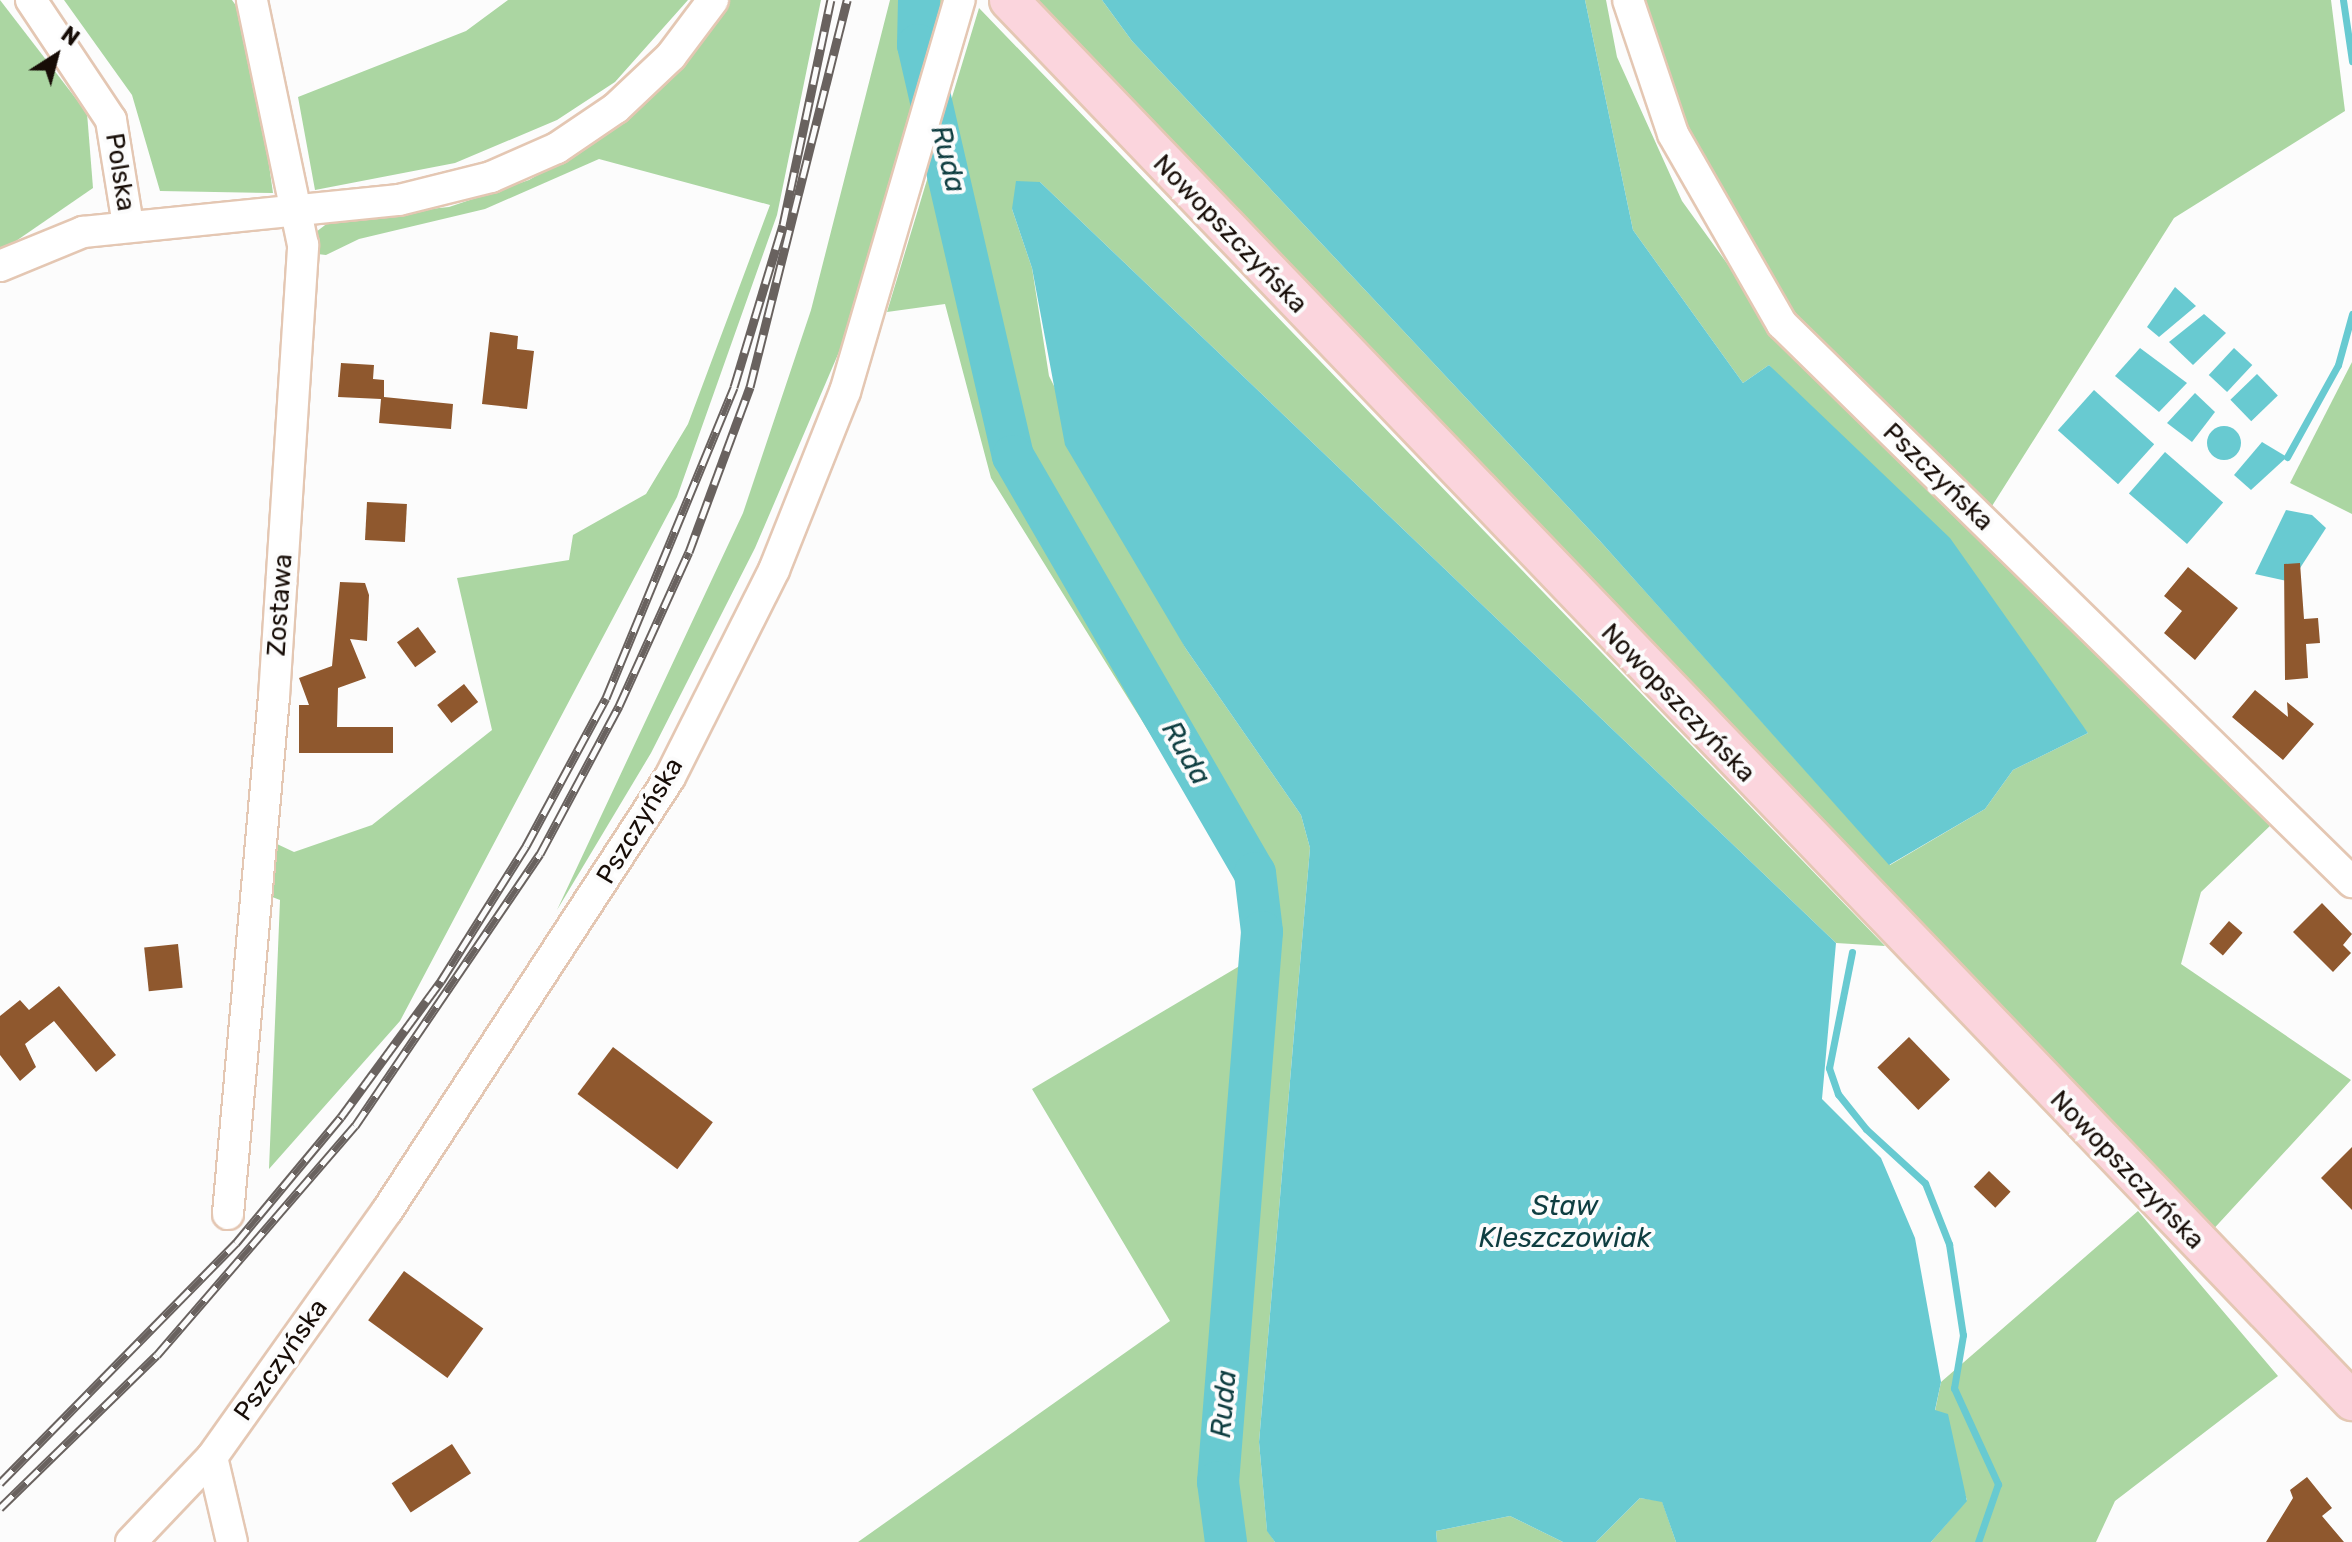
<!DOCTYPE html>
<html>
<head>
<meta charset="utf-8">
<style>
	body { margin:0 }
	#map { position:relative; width:2352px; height:1542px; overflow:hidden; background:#fcfcfc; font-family:Rubik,sans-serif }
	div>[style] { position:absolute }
	.green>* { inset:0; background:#abd6a2 }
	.water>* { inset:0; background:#68cad1; transform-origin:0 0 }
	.round { border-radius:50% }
	.stream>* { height:7px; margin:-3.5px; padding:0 3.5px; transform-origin:3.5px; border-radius:3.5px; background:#68cad1 }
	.river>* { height:42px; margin:-21px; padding:0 21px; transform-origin:21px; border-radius:21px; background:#68cad1 }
	.building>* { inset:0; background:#8f582e; transform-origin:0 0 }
	.roads { filter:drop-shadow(2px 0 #e4c7b3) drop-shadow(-2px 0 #e4c7b3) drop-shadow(0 2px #e4c7b3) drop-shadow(0 -2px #e4c7b3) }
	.minor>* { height:30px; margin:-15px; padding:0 15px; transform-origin:15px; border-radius:15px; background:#fff }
	.major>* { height:38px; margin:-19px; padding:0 19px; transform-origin:19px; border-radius:19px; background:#fbd5dd }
	.rail>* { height:9px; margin-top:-4.5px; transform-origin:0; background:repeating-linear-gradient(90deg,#fcfcfc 0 18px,#69625f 0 36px); box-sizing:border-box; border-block:2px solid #69625f }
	span { translate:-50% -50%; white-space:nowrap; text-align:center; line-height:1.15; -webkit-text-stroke:8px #fcfcfc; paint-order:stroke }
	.street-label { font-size:26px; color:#170d07 }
	.water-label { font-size:28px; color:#0f3e41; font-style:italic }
	.north { position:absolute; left:16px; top:16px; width:80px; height:80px; -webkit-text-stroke:6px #fcfcfc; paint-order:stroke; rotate:36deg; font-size:22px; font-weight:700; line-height:32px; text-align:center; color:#170d07 }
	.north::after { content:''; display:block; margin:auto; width:28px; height:36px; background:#170d07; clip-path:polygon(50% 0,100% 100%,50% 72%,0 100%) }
</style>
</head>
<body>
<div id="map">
	<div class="green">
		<i style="clip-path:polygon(0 0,87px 113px,93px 188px,0 252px)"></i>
		<i style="clip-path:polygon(64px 0,232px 0,249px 24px,273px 193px,160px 191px,132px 95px)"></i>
		<i style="clip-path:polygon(508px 0,688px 0,615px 82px,557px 120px,455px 163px,315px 190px,298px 97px,466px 31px)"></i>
		<i style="clip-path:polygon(729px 0,821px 0,777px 215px,677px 497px,400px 1021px,269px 1169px,280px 900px,267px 895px,277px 844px,294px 852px,372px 825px,492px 730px,457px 578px,569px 560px,573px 535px,646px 494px,688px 424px,770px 205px,599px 159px,485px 209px,359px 239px,326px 255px,317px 254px,316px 232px,333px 219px,449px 207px,529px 180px,589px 145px,668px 82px)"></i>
		<i style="clip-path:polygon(890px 0,950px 0,854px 317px,755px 548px,651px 753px,557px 910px,743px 513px,811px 310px)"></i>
		<i style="clip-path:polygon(1035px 0,1102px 0,1132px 41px,1600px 541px,1890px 865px,1985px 809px,2013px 770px,2088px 733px,1769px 365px,1743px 383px,1633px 230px,1585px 0,1606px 0,1617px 57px,1682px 201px,1799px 363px,2273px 823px,2201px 892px,2181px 964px,2351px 1080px,2208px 1235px)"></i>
		<i style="clip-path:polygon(1640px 0,2331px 0,2345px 111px,2174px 218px,1992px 506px,1793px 311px,1696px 148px)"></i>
		<i style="clip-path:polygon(979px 8px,1885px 946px,1836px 943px,1040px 182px,1012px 209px,1032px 268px,1049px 376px,1186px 649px,1301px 815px,1310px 848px,1259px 1442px,1267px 1530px,1275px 1542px,858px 1542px,1170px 1321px,1032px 1089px,1248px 961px,1243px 883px,991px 478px,945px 304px,887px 312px)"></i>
		<i style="clip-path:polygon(2352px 362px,2352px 514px,2290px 483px)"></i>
		<i style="clip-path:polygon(2138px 1211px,2278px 1376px,2115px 1501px,2096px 1542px,1931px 1542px,1967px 1500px,1935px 1411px,1941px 1382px)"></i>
		<i style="clip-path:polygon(1640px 1498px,1662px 1501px,1676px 1542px,1596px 1542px)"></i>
		<i style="clip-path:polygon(1510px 1516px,1563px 1542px,1437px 1542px,1436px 1531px)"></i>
	</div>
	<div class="water">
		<i style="clip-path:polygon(1102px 0,1585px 0,1633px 230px,1743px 383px,1769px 365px,1950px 538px,2088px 733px,2013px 770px,1985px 809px,1889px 865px,1600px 541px,1132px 41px)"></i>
		<i style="clip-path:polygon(1016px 181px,1040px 182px,1836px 943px,1822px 1099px,1881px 1158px,1915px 1238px,1941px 1382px,1935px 1410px,1948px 1414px,1967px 1501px,1931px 1542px,1676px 1542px,1662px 1502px,1640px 1498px,1596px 1542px,1563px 1542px,1510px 1516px,1436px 1531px,1437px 1542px,1275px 1542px,1267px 1531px,1259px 1442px,1310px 848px,1301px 815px,1186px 649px,1065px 445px,1032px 268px,1012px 209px)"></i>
		<i style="clip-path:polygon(2175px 287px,2196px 306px,2159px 337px,2147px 327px)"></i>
		<i style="clip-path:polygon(2204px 314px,2226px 333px,2193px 365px,2169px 342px)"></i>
		<i style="clip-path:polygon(2140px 348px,2187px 383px,2159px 412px,2115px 376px)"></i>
		<i style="left:2234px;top:348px;width:25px;height:37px;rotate:43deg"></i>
		<i style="left:2257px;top:374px;width:30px;height:37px;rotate:46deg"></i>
		<i style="left:2094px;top:390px;width:81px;height:54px;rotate:42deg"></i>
		<i style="clip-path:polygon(2195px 393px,2215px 412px,2192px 442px,2167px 423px)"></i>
		<i class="round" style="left:2207px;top:426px;width:34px;height:34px"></i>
		<i style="clip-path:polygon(2262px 442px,2287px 457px,2251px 490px,2234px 475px)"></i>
		<i style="left:2165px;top:452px;width:77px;height:55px;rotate:41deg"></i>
		<i style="clip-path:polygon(2286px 510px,2312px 515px,2326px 528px,2291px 582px,2255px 574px)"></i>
	</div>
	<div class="stream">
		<i style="left:2343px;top:0;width:62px;rotate:81.6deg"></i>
		<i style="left:2287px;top:457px;width:105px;rotate:-61deg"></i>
		<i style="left:2338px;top:365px;width:53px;rotate:-74.6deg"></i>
		<i style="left:1852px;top:952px;width:118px;rotate:101.2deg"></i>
		<i style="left:1829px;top:1068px;width:28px;rotate:71deg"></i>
		<i style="left:1838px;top:1094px;width:45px;rotate:51.3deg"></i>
		<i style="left:1866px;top:1129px;width:80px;rotate:42.5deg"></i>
		<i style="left:1925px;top:1183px;width:66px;rotate:68.5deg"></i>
		<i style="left:1949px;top:1244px;width:92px;rotate:81.3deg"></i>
		<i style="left:1963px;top:1335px;width:54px;rotate:99.6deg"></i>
		<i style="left:1954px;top:1388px;width:106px;rotate:65.4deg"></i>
		<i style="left:1998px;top:1484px;width:61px;rotate:109deg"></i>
	</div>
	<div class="river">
		<i style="left:919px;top:0;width:45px;rotate:91.3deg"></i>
		<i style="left:918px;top:45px;width:422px;rotate:77deg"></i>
		<i style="left:1013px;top:456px;width:482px;rotate:59.9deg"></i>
		<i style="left:1255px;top:873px;width:59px;rotate:83.2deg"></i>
		<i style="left:1262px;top:932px;width:552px;rotate:94.57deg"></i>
		<i style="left:1218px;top:1482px;width:61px;rotate:82.4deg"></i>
	</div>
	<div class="building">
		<i style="clip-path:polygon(490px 332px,518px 336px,517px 349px,534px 351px,527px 409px,482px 404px)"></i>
		<i style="clip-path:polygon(341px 363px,374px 365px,373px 379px,384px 380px,384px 397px,453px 404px,451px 429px,379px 423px,381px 399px,338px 397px)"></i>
		<i style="left:367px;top:502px;width:40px;height:38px;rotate:3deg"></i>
		<i style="clip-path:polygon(2300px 563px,2304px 619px,2318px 618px,2320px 643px,2306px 644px,2308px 678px,2285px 680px,2284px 564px)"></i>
		<i style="clip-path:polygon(2188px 567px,2238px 608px,2195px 660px,2164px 633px,2182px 611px,2164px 596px)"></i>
		<i style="clip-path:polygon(340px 582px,365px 583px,369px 595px,367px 641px,350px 639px,366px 678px,338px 688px,337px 727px,393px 727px,393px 753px,299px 753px,299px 705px,309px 705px,299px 678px,332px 666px)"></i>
		<i style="left:418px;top:627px;width:31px;height:26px;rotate:54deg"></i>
		<i style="left:464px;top:684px;width:23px;height:34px;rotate:52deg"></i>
		<i style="clip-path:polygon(2255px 690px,2288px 717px,2287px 702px,2314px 724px,2283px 760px,2232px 717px)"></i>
		<i style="clip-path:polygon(2322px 903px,2352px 934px,2343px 945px,2351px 953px,2333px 972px,2293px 932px)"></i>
		<i style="left:2229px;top:921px;width:18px;height:30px;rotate:41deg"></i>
		<i style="left:178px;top:944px;width:44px;height:34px;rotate:84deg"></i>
		<i style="clip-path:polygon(59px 986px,116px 1055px,96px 1072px,54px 1021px,25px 1044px,36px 1067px,20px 1081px,0 1055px,0 1016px,20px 1000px,29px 1010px)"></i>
		<i style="left:1909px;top:1037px;width:59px;height:44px;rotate:46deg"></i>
		<i style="left:613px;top:1047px;width:125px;height:59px;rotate:37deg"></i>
		<i style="clip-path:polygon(2352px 1147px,2352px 1210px,2321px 1178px)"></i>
		<i style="left:1989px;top:1171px;width:30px;height:22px;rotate:44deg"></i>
		<i style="left:404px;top:1271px;width:98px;height:61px;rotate:36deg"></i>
		<i style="left:452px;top:1444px;width:35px;height:72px;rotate:57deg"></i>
		<i style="clip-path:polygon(2307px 1477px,2332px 1508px,2322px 1516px,2344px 1542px,2266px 1542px,2293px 1498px,2290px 1490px)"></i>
	</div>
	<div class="roads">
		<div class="minor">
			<i style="left:31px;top:0;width:144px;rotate:56.3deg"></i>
			<i style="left:111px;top:120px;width:106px;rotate:80.8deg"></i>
			<i style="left:1628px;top:0;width:141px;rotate:71.4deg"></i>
			<i style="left:1673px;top:134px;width:219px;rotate:60.2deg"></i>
			<i style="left:1782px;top:324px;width:798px;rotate:44.39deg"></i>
			<i style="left:0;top:266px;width:90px;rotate:-22.3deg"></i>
			<i style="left:83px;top:232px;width:318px;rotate:-5.8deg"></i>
			<i style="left:399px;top:200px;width:95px;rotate:-14deg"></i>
			<i style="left:491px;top:177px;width:72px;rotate:-23.7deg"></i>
			<i style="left:557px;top:148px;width:71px;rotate:-34.1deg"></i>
			<i style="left:616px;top:108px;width:76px;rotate:-43.4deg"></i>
			<i style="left:671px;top:56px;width:70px;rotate:-53.1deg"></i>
			<i style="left:228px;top:1214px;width:519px;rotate:-84.92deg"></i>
			<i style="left:274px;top:697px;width:453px;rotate:-86.3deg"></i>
			<i style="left:303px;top:245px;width:250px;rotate:-101.8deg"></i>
			<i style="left:212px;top:1457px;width:87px;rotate:76.8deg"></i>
			<i style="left:131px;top:1542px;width:117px;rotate:-46.4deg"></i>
			<i style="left:212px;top:1457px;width:302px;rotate:-54.6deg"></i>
			<i style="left:387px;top:1211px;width:518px;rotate:-56.89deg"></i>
			<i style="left:670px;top:777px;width:232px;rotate:-63.3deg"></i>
			<i style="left:774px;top:570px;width:192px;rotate:-68.3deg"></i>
			<i style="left:845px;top:392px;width:409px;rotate:-73.7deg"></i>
		</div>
		<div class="major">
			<i style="left:1009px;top:0;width:1941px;rotate:46.21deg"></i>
		</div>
	</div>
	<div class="rail">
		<i style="left:0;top:1483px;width:337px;rotate:-45.5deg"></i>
		<i style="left:236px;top:1243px;width:164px;rotate:-50.2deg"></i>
		<i style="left:341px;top:1117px;width:169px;rotate:-53.7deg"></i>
		<i style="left:441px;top:981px;width:160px;rotate:-57.8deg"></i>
		<i style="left:526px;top:846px;width:168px;rotate:-61.6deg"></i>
		<i style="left:606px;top:698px;width:336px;rotate:-67.6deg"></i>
		<i style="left:734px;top:387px;width:169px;rotate:-73.2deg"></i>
		<i style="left:783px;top:225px;width:230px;rotate:-78deg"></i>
		<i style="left:0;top:1508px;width:219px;rotate:-44.3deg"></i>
		<i style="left:157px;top:1355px;width:303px;rotate:-49.2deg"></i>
		<i style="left:355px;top:1126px;width:329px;rotate:-55.8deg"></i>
		<i style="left:540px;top:854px;width:168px;rotate:-61.9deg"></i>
		<i style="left:619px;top:706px;width:169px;rotate:-65.6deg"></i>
		<i style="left:689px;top:552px;width:176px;rotate:-69.7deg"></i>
		<i style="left:750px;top:387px;width:399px;rotate:-75.9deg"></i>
	</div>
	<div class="street-label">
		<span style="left:120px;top:172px;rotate:81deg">Polska</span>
		<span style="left:1230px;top:234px;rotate:46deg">Nowopszczyńska</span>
		<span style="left:1938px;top:477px;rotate:44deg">Pszczyńska</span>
		<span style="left:280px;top:605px;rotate:-86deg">Zostawa</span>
		<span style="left:1678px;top:703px;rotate:46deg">Nowopszczyńska</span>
		<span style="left:640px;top:821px;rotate:-59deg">Pszczyńska</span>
		<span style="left:2127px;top:1170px;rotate:46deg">Nowopszczyńska</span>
		<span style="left:281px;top:1360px;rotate:-55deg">Pszczyńska</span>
	</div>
	<div class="water-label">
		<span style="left:948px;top:159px;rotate:76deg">Ruda</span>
		<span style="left:1186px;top:753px;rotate:60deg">Ruda</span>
		<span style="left:1565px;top:1222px">Staw<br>Kleszczowiak</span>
		<span style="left:1224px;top:1404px;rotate:-85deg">Ruda</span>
	</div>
	<div class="north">N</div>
</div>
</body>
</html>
